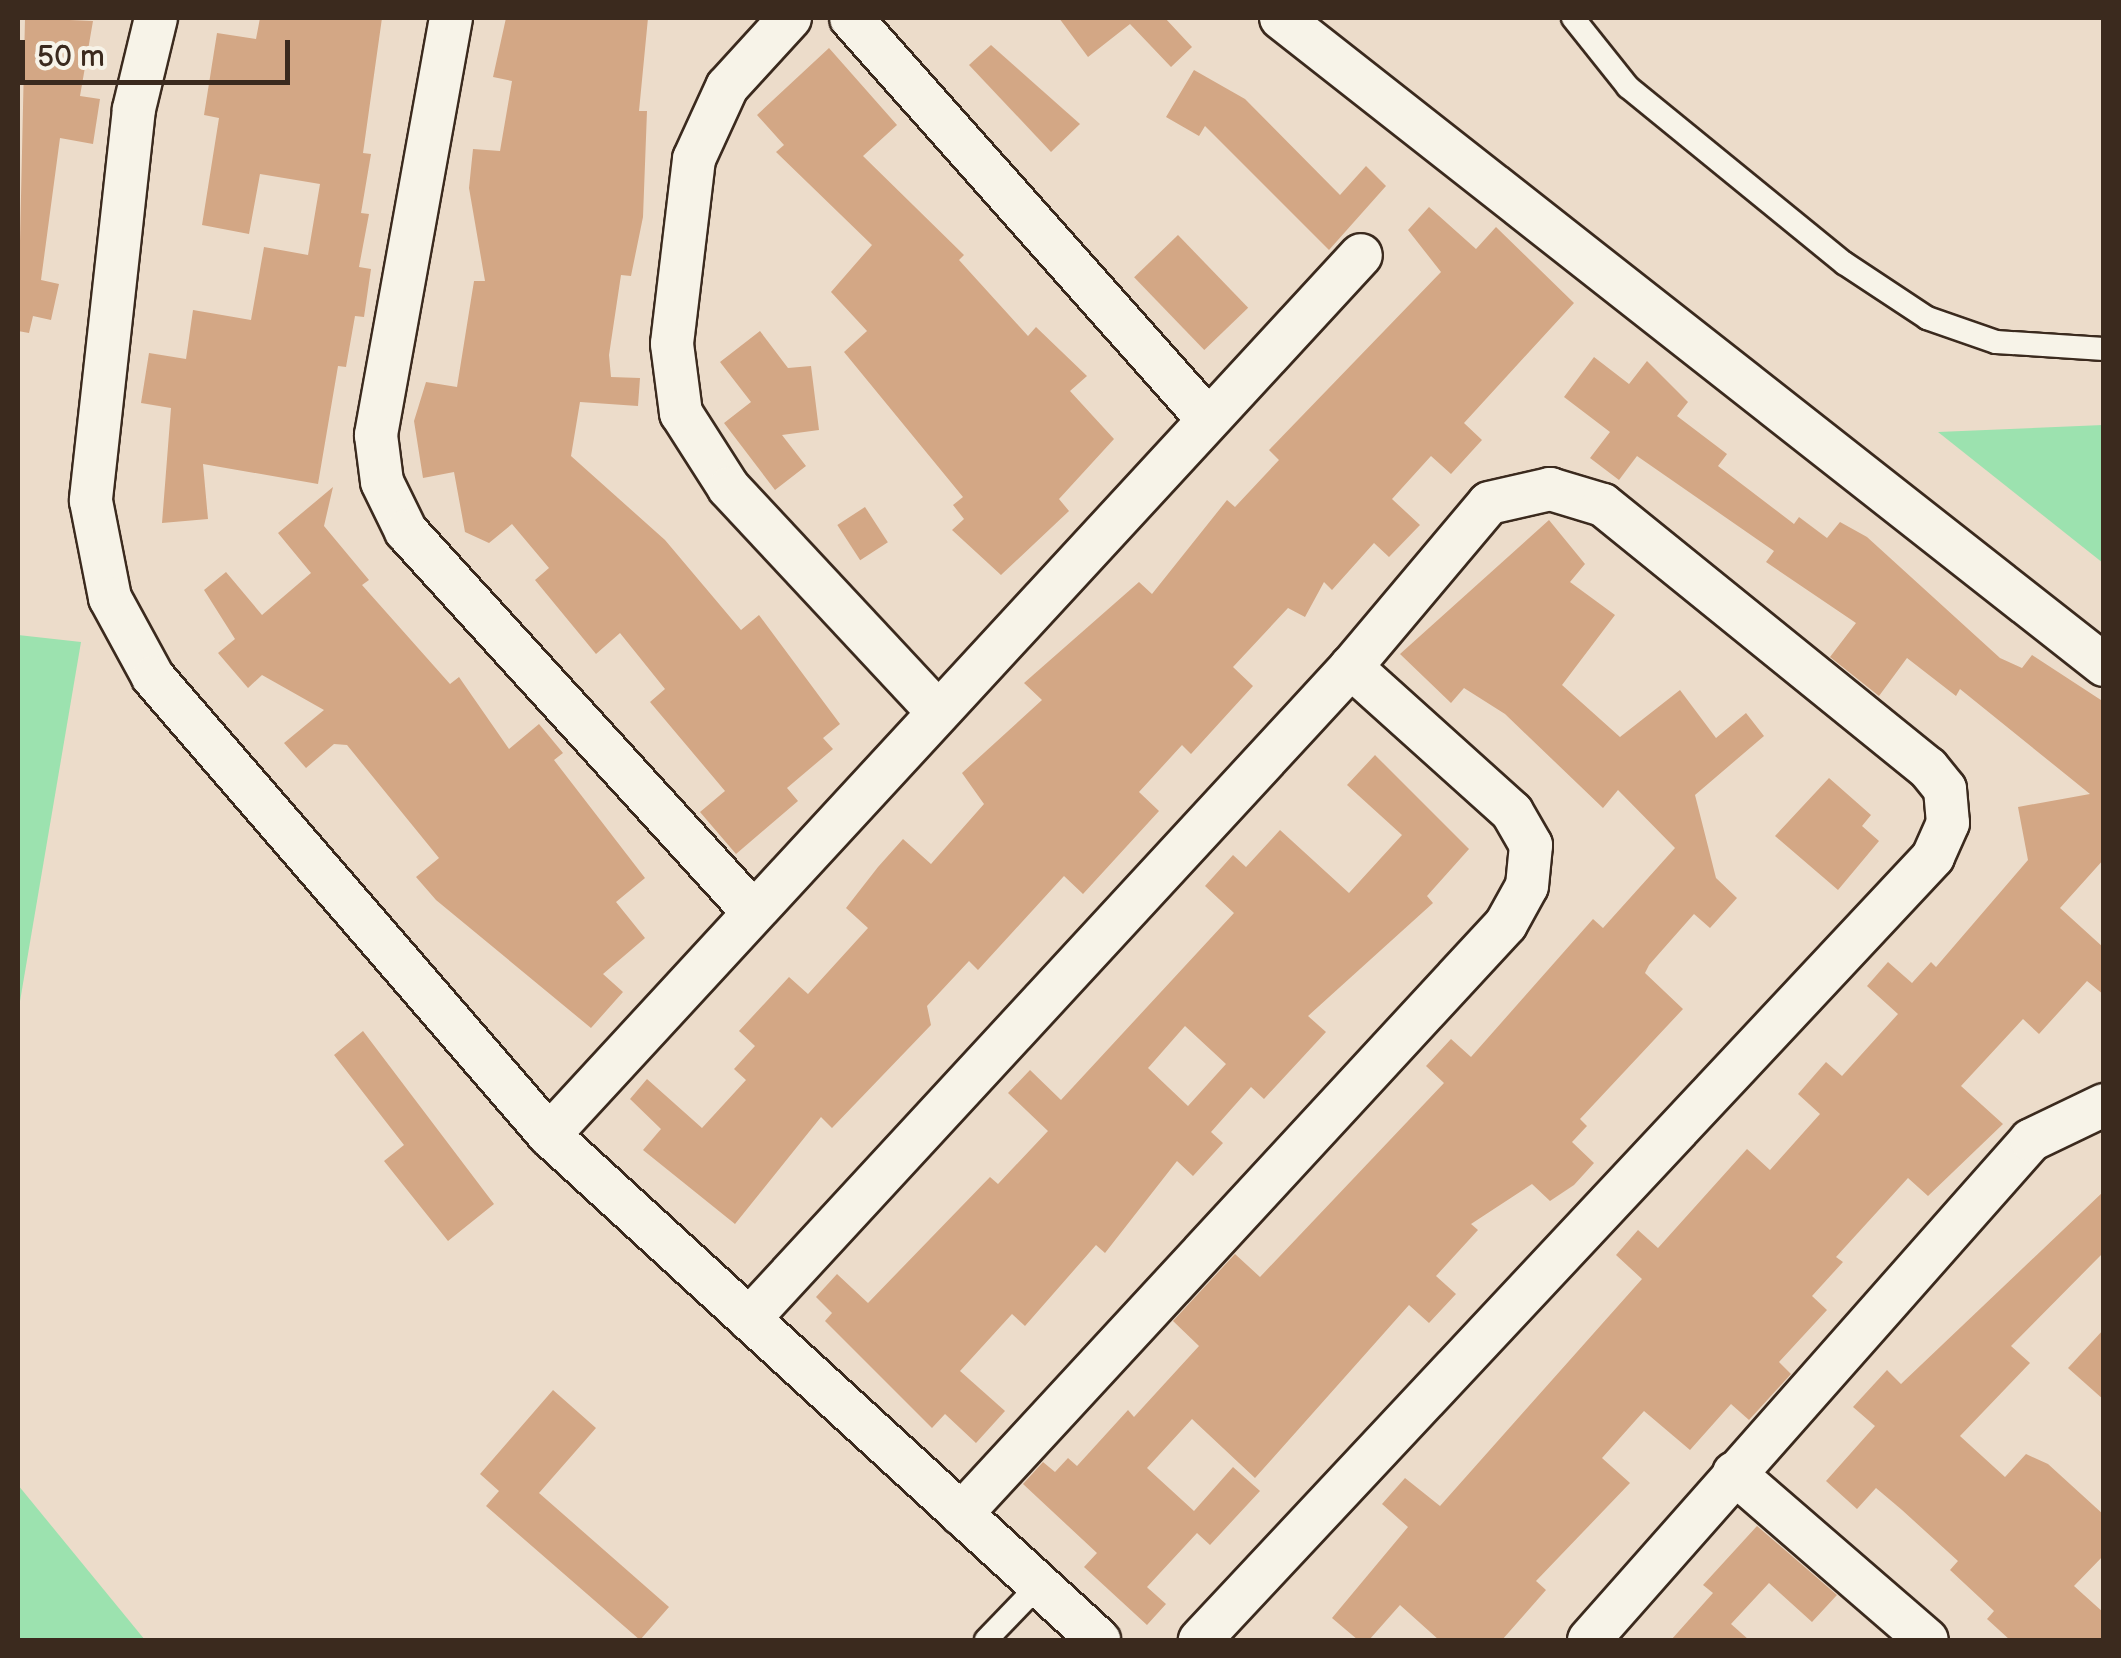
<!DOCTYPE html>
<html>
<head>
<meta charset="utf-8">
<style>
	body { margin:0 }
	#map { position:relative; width:2121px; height:1658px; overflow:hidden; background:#ecdcca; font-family:"Balsamiq Sans",sans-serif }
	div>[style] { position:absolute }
	.green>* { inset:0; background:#9ce2af }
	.building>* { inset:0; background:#d3a785; transform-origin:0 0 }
	.roads { filter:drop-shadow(2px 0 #3b2a1e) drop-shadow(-2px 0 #3b2a1e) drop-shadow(0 2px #3b2a1e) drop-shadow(0 -2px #3b2a1e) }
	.service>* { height:22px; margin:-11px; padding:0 11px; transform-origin:11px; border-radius:11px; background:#f7f3e8 }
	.minor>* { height:42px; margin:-21px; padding:0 21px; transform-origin:21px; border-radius:21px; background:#f7f3e8 }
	span { translate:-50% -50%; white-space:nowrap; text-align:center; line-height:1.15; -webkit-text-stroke:8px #f7f3e8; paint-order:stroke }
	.frame { position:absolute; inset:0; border:20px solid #3b2a1e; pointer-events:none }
	.scale { position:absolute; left:20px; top:40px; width:270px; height:45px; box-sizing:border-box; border:5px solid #3b2a1e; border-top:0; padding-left:12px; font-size:30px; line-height:35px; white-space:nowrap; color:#3b2a1e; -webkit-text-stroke:8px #f7f3e8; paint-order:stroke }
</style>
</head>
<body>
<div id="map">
	<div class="green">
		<i style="clip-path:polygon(2103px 425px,2103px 563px,1938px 432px)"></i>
		<i style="clip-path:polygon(18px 635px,81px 642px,18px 1013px)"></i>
		<i style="clip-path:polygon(18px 1485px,145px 1640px,18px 1640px)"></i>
	</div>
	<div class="building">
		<i style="clip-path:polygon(25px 18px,93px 21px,80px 96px,100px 99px,93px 144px,60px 138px,41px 280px,59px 284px,51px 320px,33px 316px,29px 333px,18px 331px)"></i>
		<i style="clip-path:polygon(260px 18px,382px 18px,363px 153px,371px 154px,361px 213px,369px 214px,359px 267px,371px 269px,364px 317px,355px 316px,346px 367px,338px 366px,318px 484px,203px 464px,208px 519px,162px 523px,171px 408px,141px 403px,149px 353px,186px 359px,193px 310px,251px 320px,264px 247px,308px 255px,320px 184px,260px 174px,249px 234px,202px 225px,219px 118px,204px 115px,217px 33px,256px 39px)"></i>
		<i style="clip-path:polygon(506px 18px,648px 18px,639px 111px,647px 111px,643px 217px,631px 276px,621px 275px,609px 355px,611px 377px,640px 378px,638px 406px,580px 402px,571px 456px,665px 540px,741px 630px,759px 615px,840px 724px,823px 738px,833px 749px,787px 788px,798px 801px,736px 854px,700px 812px,725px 791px,650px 702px,665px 689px,620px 633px,596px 654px,535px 580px,549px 568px,512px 524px,489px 543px,465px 532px,454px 472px,423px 478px,414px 421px,426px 382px,457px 387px,474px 281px,485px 281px,469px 188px,473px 149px,500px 151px,512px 81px,493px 77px)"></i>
		<i style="clip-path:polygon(1059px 18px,1165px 18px,1192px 47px,1171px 67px,1130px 24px,1088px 57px)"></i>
		<i style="clip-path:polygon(991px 45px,1080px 124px,1051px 152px,969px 65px)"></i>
		<i style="clip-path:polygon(829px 48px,897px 125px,863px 156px,964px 255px,959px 260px,1028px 336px,1036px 327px,1087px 376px,1070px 391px,1114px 439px,1059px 499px,1069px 511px,1001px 575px,952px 530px,964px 519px,953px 505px,963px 497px,844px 352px,867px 331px,831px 292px,872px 245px,776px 152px,784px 145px,757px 115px)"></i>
		<i style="clip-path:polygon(1194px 70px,1245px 99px,1340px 195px,1366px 166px,1386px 186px,1329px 250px,1205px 126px,1199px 136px,1166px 117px)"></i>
		<i style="clip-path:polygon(1429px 207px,1476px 249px,1496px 227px,1574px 303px,1464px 423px,1482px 440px,1451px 474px,1431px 456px,1392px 499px,1420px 525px,1389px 557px,1374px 543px,1332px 590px,1324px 582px,1305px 617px,1288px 608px,1233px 667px,1253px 686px,1191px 754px,1182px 745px,1139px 792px,1159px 811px,1083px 894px,1064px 876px,978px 970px,969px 961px,927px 1006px,931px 1025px,832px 1128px,821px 1117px,735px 1224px,643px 1150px,661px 1129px,630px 1099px,647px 1079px,702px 1128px,746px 1080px,734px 1069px,755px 1046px,739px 1031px,789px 977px,808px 994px,868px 928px,846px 908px,878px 867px,903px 839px,931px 864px,984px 804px,962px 773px,1042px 700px,1024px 683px,1139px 582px,1152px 594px,1227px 500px,1235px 507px,1279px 460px,1269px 450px,1441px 272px,1408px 230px)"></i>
		<i style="left:1178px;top:235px;width:101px;height:61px;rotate:46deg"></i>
		<i style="clip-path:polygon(760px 331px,788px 368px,811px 366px,819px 430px,782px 435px,806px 466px,775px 490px,724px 423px,751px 402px,720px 362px)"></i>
		<i style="clip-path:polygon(1594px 357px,1629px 384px,1647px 361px,1688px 402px,1677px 416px,1727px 454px,1718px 466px,1794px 524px,1799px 517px,1827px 538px,1840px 522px,1867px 537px,2000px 658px,2022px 668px,2032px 655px,2104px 702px,2104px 859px,2060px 908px,2104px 948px,2104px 995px,2087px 981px,2039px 1034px,2023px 1019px,1961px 1086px,2003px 1124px,1928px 1196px,1908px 1178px,1836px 1257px,1843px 1262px,1812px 1296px,1827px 1310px,1779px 1362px,1791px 1374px,1749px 1420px,1731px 1404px,1690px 1450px,1644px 1411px,1602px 1458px,1630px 1483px,1536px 1581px,1546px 1590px,1502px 1640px,1439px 1640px,1400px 1605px,1369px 1640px,1358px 1640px,1332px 1618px,1408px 1527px,1382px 1504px,1405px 1478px,1440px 1506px,1642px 1279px,1616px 1255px,1638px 1230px,1658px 1248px,1747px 1149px,1770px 1170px,1820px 1114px,1798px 1094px,1826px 1062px,1842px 1076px,1898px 1014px,1867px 986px,1888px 962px,1912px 983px,1931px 962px,1936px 967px,2028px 860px,2018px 807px,2090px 794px,1960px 689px,1956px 696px,1907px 658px,1879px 696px,1830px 657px,1856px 623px,1766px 562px,1774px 551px,1637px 456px,1619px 480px,1590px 458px,1610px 432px,1564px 397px)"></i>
		<i style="clip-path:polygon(333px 487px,324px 526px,369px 580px,362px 585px,450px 684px,459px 677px,509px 749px,539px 724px,563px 753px,554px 760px,645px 878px,616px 902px,645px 938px,603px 974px,623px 992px,591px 1028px,436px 900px,416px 877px,439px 858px,347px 745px,334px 744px,306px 768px,284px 743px,324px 710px,262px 675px,248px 688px,218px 653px,235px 639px,204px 590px,226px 572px,262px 615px,311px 573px,278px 533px)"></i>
		<i style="left:865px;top:507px;width:42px;height:33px;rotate:57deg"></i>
		<i style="clip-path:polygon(1549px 520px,1585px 564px,1570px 582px,1615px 615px,1562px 685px,1620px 737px,1680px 690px,1716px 738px,1746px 713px,1764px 736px,1695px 795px,1716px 878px,1737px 898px,1710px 928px,1694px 914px,1649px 965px,1645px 973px,1683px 1009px,1580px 1119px,1587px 1126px,1572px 1142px,1594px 1163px,1574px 1185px,1550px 1201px,1532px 1184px,1471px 1224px,1478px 1230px,1436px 1276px,1456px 1294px,1429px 1323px,1409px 1305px,1255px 1478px,1192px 1419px,1147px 1468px,1194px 1511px,1233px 1467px,1260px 1491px,1210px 1545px,1197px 1533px,1147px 1587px,1166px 1604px,1147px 1625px,1084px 1567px,1097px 1553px,1023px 1484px,1043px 1462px,1055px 1472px,1068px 1458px,1077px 1466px,1128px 1410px,1134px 1417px,1199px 1346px,1173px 1321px,1235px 1254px,1260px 1277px,1444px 1083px,1426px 1066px,1451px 1039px,1471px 1057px,1593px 919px,1603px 928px,1675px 848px,1618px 790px,1603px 808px,1505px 714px,1464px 688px,1451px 703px,1400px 654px)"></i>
		<i style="clip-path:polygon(evenodd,1375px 755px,1469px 849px,1427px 896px,1433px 903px,1308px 1016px,1326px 1032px,1264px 1099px,1251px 1087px,1211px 1132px,1223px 1143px,1193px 1176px,1177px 1161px,1105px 1253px,1096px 1245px,1025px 1326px,1012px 1314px,960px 1371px,1005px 1411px,976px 1443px,945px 1414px,932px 1428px,825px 1321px,832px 1313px,816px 1297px,837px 1274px,868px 1303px,990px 1177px,998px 1184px,1048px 1131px,1008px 1093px,1030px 1070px,1061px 1100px,1234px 913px,1205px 886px,1233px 855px,1246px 867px,1280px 830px,1349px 893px,1402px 835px,1347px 785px,1375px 755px,1185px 1026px,1226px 1064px,1188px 1106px,1148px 1068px,1185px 1026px)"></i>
		<i style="clip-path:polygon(1829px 778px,1871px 815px,1862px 826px,1879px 841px,1838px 890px,1775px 836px)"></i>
		<i style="clip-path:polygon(363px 1031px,494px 1204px,448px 1241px,384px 1161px,404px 1145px,334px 1055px)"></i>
		<i style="clip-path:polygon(2104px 1191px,2104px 1252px,2011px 1346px,2030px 1363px,1960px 1436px,2005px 1477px,2026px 1454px,2048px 1464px,2104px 1515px,2104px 1555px,2074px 1586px,2104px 1613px,2104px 1640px,2010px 1640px,1987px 1619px,1994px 1611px,1950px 1570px,1958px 1561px,1902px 1510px,1876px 1488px,1857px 1509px,1826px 1481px,1875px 1426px,1853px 1407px,1887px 1370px,1901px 1384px)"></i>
		<i style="clip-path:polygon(2104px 1329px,2104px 1400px,2068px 1368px)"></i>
		<i style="clip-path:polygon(553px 1390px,596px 1428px,539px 1493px,669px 1607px,640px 1640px,486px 1506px,499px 1491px,480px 1474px)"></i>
		<i style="clip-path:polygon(1757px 1526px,1837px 1595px,1812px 1622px,1769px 1583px,1731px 1624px,1749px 1640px,1671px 1640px,1713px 1593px,1703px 1585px)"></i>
	</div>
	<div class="roads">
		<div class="service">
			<i style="left:1573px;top:18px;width:88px;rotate:51.4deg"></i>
			<i style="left:1628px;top:87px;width:279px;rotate:39.2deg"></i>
			<i style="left:1844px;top:263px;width:100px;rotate:33.5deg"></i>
			<i style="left:1927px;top:318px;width:73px;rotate:19.2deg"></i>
			<i style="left:1996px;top:342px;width:108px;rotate:3.7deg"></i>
			<i style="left:986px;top:1640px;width:76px;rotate:-46.1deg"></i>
		</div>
		<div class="minor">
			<i style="left:156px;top:18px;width:94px;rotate:103.6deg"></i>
			<i style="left:134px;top:109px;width:394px;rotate:96.3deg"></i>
			<i style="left:91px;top:501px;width:99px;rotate:78.9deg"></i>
			<i style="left:110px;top:598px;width:90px;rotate:61.4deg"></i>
			<i style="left:153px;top:677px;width:605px;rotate:49.15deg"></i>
			<i style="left:549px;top:1135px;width:747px;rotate:42.56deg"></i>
			<i style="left:451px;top:18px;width:424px;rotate:100.2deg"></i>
			<i style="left:376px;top:435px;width:47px;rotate:82.7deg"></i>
			<i style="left:382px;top:482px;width:55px;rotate:63.9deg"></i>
			<i style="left:406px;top:531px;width:515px;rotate:47.67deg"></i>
			<i style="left:790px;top:18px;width:93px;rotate:132.4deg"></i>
			<i style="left:727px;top:87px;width:79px;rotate:114.6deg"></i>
			<i style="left:694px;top:159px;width:186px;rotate:96.8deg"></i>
			<i style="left:672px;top:344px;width:70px;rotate:82.6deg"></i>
			<i style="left:681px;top:413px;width:89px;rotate:57.4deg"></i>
			<i style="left:729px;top:488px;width:306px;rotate:47deg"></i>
			<i style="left:851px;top:18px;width:533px;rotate:48.35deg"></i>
			<i style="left:1281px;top:18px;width:1047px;rotate:38.17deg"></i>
			<i style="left:549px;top:1135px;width:1197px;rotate:-47.3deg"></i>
			<i style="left:749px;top:1319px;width:887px;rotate:-47.28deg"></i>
			<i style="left:1351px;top:667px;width:214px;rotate:-49.9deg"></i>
			<i style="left:1489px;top:503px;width:63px;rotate:-12.9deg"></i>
			<i style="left:1550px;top:489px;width:55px;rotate:16.8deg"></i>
			<i style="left:1603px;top:505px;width:418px;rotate:39deg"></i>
			<i style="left:1928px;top:768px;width:27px;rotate:51deg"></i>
			<i style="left:1945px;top:789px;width:34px;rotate:85deg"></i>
			<i style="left:1948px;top:823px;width:37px;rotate:114deg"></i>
			<i style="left:1933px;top:857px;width:1073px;rotate:133.11deg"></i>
			<i style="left:1734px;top:1473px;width:255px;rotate:40.9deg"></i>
			<i style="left:961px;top:1514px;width:803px;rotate:-47.27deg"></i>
			<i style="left:1506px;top:924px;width:43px;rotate:-61.1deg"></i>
			<i style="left:1527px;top:886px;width:41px;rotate:-84.4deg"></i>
			<i style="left:1531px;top:845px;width:38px;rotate:-120deg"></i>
			<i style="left:1512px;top:812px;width:217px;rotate:-138deg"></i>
			<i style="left:1589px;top:1640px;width:667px;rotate:-48.52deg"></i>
			<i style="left:2031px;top:1140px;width:81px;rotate:-25.6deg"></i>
		</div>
	</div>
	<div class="frame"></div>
	<div class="scale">50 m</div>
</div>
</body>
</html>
